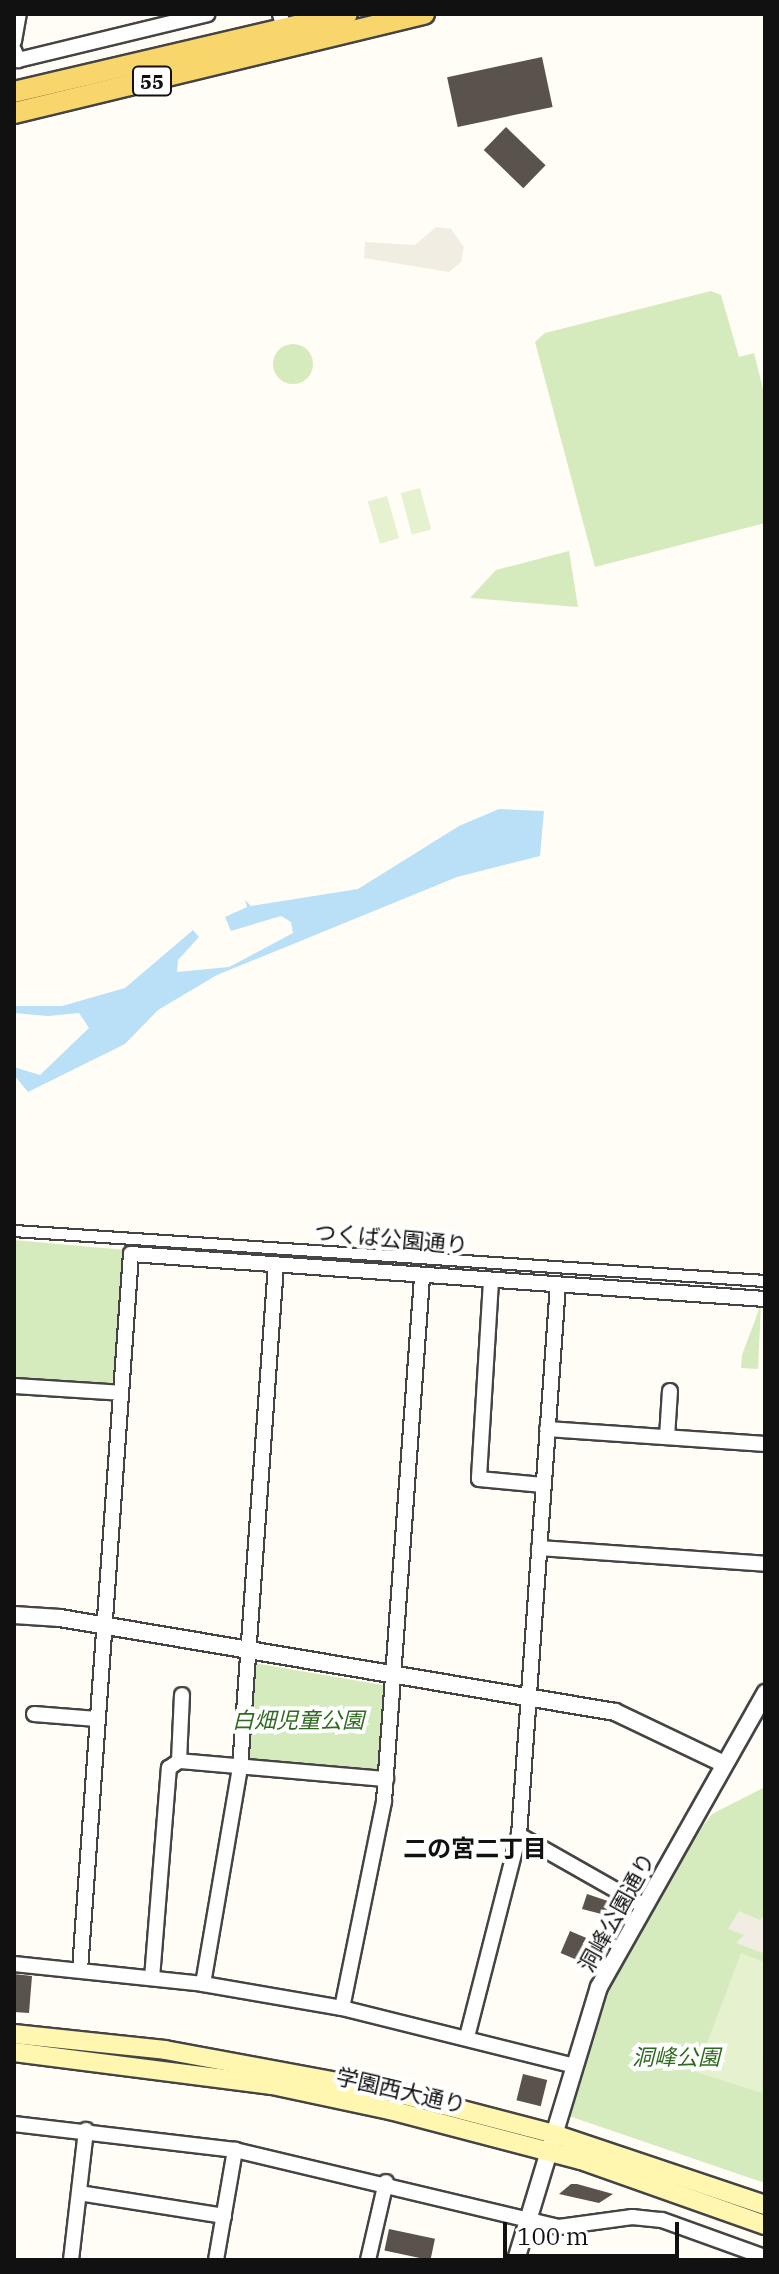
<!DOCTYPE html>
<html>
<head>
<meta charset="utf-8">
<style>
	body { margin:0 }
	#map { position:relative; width:779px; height:2274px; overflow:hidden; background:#fffdf5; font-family:"IBM Plex Serif","Noto Sans JP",serif }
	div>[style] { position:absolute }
	.green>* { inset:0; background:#d5ebbd }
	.round { border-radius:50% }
	.pitch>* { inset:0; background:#e6f2cf; transform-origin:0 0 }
	.plaza>* { inset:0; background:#f1ede2 }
	.water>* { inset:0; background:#b9e0f7 }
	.building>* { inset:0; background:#5a524d; transform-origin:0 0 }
	.roads { filter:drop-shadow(2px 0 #444) drop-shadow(-2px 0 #444) drop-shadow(0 2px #444) drop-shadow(0 -2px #444) }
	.pedestrian>* { height:10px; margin:-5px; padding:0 5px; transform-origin:5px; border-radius:5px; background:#fff }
	.minor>* { height:14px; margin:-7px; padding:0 7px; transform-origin:7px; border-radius:7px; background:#fff }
	.tertiary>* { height:16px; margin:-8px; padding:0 8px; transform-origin:8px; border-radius:8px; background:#fff }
	.secondary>* { height:18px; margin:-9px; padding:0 9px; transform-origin:9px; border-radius:9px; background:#fff6b0 }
	.primary>* { height:20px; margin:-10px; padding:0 10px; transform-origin:10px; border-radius:10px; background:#f9d66b }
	span { translate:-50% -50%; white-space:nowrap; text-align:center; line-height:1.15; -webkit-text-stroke:8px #fff; paint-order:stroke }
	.shield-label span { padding:2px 6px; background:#fff; border:2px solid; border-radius:6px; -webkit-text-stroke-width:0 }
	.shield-label { font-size:20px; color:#111; font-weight:700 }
	.street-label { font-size:22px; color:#111 }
	.park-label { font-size:22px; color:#2f6b1f; font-style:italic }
	.neighbourhood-label { font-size:24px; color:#111; font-weight:700 }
	.frame { position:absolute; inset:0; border:16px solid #111; pointer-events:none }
	.scale { position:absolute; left:503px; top:2222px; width:176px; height:36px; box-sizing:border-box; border:4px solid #111; border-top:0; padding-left:10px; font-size:24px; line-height:28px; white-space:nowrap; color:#111; -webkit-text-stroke:6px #fff; paint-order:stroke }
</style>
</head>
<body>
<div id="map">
	<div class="green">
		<i style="clip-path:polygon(711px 291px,721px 295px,739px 357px,754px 353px,765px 397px,765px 523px,595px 567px,535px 342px,545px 333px)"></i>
		<i class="round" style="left:273px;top:344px;width:40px;height:40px"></i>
		<i style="clip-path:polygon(569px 551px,578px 607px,470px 598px,496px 570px)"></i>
		<i style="clip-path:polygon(14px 1240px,125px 1250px,117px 1382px,111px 1387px,14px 1379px)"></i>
		<i style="clip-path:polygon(761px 1304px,758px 1369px,741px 1368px,742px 1355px)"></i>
		<i style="clip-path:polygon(254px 1663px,388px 1686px,382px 1770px,377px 1775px,246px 1760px)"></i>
		<i style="clip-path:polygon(765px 1787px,765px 2183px,566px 2115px,601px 2000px,681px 1855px,712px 1814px)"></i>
	</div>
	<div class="pitch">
		<i style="left:420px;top:488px;width:43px;height:20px;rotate:75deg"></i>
		<i style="left:387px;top:496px;width:44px;height:20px;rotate:74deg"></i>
		<i style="clip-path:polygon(741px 1953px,765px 1962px,762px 2093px,696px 2072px)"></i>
	</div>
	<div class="plaza">
		<i style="clip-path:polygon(436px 227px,451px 229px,464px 247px,461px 262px,449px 272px,364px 258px,365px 242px,415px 245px)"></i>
		<i style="clip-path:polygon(739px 1911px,760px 1920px,765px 1915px,765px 1954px,736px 1943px,744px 1935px,728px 1929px)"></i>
	</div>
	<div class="water">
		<i style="clip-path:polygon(499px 809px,544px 811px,540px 856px,457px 877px,217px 975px,158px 1010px,125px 1044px,28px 1092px,14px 1075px,14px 1067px,40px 1075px,89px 1028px,79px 1013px,48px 1016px,14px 1013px,14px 1006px,62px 1006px,125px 988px,193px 930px,199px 937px,178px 960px,177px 972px,229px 967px,293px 933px,291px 922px,281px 916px,231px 931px,225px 917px,247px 907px,245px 900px,251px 906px,358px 889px,459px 826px)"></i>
	</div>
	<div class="building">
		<i style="left:542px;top:57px;width:51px;height:97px;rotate:78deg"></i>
		<i style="left:506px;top:127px;width:55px;height:32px;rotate:44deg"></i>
		<i style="clip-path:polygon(587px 1894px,617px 1904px,613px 1917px,582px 1909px)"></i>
		<i style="left:570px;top:1931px;width:23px;height:24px;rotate:23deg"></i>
		<i style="clip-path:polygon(14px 1974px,32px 1976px,29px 2013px,14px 2012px)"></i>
		<i style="left:523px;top:2074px;width:25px;height:27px;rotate:14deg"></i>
		<i style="clip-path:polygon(571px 2184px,577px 2184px,613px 2194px,599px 2203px,559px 2194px)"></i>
		<i style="left:389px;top:2229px;width:47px;height:22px;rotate:12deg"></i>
	</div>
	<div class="roads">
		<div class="pedestrian">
			<i style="left:14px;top:1231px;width:753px;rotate:3.81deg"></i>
		</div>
		<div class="minor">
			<i style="left:280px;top:14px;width:24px;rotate:75deg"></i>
			<i style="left:14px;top:41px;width:27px;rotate:-80deg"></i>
			<i style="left:14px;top:50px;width:11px;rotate:68deg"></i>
			<i style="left:18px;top:60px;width:195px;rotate:-13.6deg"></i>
			<i style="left:491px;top:1281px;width:198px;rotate:93.5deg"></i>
			<i style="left:479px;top:1479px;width:64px;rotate:5.4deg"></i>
			<i style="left:14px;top:1386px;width:107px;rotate:3.7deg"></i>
			<i style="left:547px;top:1429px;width:219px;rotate:3.9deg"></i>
			<i style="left:667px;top:1437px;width:46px;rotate:-86.3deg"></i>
			<i style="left:539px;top:1548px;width:227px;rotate:4deg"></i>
			<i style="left:34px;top:1714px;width:63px;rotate:4.5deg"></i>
			<i style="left:179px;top:1761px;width:66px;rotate:-87.4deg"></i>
			<i style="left:519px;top:1835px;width:144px;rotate:29.6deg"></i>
			<i style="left:14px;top:1964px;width:190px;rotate:6deg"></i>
			<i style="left:203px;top:1984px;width:141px;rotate:9.8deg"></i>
			<i style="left:342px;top:2008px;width:239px;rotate:14deg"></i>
			<i style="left:80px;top:1970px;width:718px;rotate:-85.93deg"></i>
			<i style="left:131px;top:1254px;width:636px;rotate:4.06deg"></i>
			<i style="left:152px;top:1978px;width:211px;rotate:-85.4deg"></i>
			<i style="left:169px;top:1768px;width:12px;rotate:-35deg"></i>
			<i style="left:179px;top:1761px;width:208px;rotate:5deg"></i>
			<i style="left:203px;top:1984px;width:219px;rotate:-80.3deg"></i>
			<i style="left:240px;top:1768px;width:504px;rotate:-85.91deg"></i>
			<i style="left:342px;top:2008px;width:211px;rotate:-78.5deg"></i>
			<i style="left:384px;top:1801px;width:525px;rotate:-85.85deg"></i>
			<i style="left:467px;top:2037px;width:209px;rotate:-75.6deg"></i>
			<i style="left:519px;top:1835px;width:552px;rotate:-85.95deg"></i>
			<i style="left:14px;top:2124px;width:223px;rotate:6.7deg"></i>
			<i style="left:235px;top:2150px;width:333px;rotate:13.4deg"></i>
			<i style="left:559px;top:2227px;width:74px;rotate:-7.8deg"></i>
			<i style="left:632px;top:2217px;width:30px;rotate:6deg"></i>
			<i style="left:662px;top:2220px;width:109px;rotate:19.8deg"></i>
			<i style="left:79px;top:2193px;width:147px;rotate:9deg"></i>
			<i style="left:71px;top:2260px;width:131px;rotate:-83.4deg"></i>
			<i style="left:216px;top:2260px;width:112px;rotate:-80.2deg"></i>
			<i style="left:368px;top:2260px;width:80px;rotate:-77deg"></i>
		</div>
		<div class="tertiary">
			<i style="left:14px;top:1615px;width:46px;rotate:3.7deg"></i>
			<i style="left:60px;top:1618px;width:563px;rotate:9.61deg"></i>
			<i style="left:615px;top:1712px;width:121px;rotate:25.5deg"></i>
			<i style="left:516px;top:2260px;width:285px;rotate:-73.1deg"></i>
			<i style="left:599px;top:1987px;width:338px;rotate:-60.5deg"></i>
		</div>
		<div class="secondary">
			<i style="left:14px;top:2034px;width:152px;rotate:6deg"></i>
			<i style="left:165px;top:2050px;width:236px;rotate:10.5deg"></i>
			<i style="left:397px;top:2093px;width:162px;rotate:14.6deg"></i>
			<i style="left:554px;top:2134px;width:223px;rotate:18.6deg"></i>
			<i style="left:14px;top:2052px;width:260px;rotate:7.3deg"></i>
			<i style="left:272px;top:2085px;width:121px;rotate:12deg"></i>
			<i style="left:390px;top:2110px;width:197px;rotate:14.7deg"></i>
			<i style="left:581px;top:2160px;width:195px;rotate:19.5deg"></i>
		</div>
		<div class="primary">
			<i style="left:14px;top:92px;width:342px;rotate:-13.2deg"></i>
			<i style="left:14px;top:113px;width:422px;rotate:-13.6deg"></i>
		</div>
	</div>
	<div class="shield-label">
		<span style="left:152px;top:81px">55</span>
	</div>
	<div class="street-label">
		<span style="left:391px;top:1238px;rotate:5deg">つくば公園通り</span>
		<span style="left:616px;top:1912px;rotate:-61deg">洞峰公園通り</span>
		<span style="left:401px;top:2090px;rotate:13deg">学園西大通り</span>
	</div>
	<div class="park-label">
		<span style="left:298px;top:1720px">白畑児童公園</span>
		<span style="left:676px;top:2057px">洞峰公園</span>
	</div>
	<div class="neighbourhood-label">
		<span style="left:475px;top:1849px">二の宮二丁目</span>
	</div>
	<div class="frame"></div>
	<div class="scale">100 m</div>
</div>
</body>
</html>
